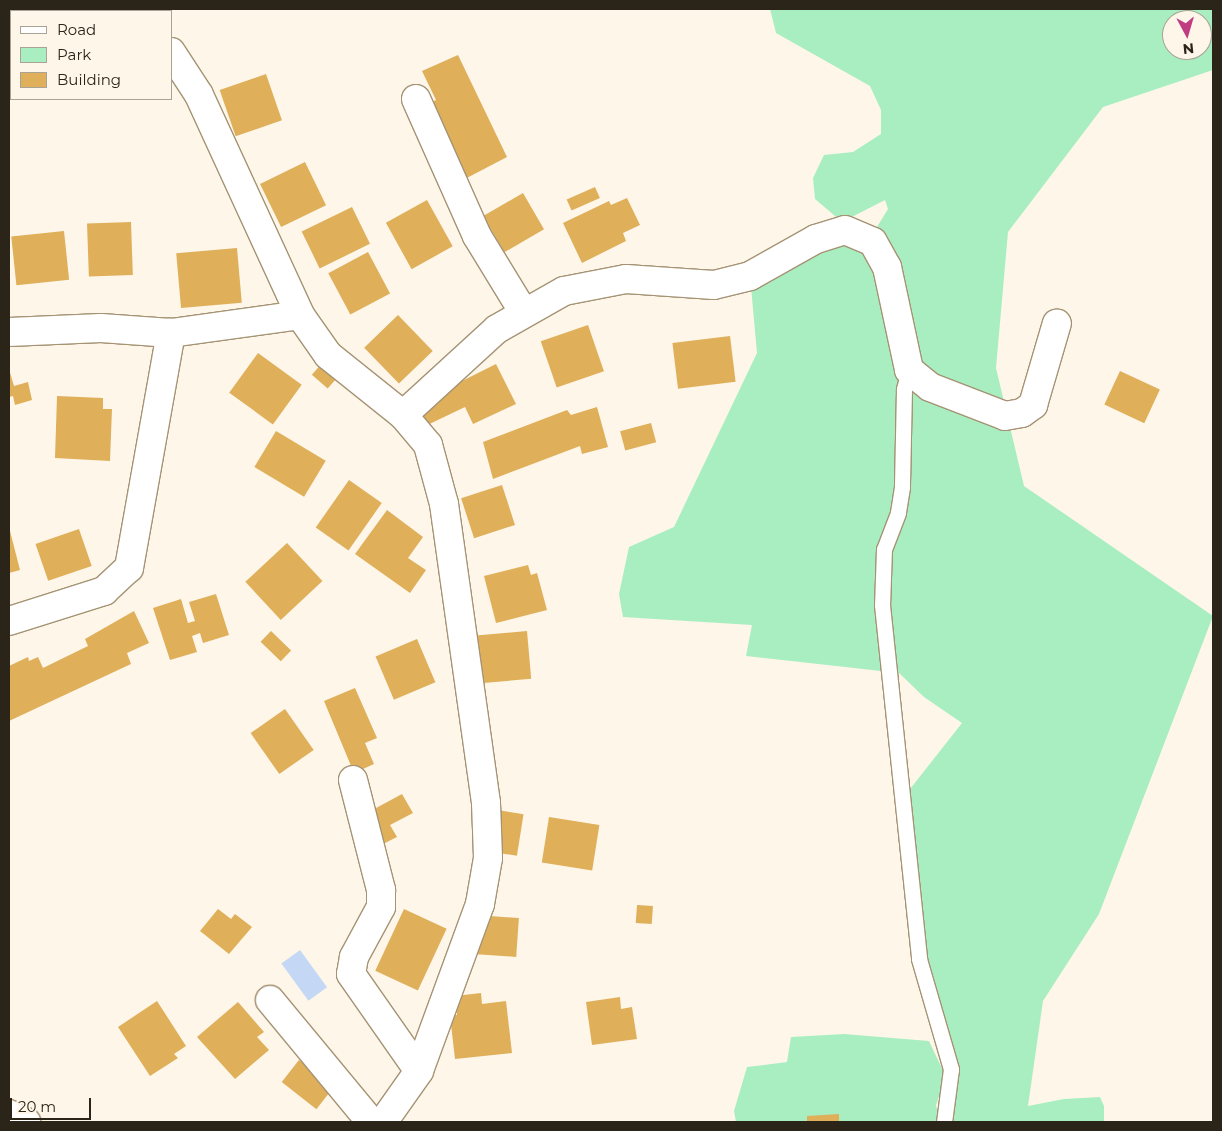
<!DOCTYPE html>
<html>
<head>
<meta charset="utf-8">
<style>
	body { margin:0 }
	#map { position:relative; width:1222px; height:1131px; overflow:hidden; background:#fef6e9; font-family:Montserrat,sans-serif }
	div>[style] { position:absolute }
	.green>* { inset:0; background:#a8eec1 }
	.water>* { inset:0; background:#c4d8f6; transform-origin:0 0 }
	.building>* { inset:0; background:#dfaf5a; transform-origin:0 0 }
	.roads { filter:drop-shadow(1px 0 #a59374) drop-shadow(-1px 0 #a59374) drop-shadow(0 1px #a59374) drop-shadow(0 -1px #a59374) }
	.service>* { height:15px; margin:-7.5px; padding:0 7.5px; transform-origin:7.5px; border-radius:7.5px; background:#fff }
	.minor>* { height:28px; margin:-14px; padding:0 14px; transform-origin:14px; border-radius:14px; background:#fff }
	span { translate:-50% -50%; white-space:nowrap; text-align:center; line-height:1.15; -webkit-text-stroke:4px #fef6e9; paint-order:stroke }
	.frame { position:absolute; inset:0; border:10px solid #2b2418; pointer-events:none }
	.legend { position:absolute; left:10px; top:10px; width:162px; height:90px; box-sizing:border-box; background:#fef6e9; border:1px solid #aaa295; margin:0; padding:6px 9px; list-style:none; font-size:15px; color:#2b2418 }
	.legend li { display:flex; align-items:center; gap:10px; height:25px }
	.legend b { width:25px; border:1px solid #aaa295 }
	.north { position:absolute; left:1162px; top:10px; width:50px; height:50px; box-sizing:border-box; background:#fef6e9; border:1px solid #aaa295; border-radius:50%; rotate:174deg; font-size:14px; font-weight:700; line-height:20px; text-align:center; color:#2b2418 }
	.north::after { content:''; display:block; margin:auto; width:18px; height:22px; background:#c13d83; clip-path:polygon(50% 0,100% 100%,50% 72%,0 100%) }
	.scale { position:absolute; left:10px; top:1098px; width:81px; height:22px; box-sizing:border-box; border:2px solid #2b2418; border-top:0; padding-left:6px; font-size:15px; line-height:18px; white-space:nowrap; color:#2b2418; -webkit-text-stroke:4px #fef6e9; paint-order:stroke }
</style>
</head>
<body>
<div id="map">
	<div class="green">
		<i style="clip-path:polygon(evenodd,770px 9px,1213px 9px,1213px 70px,1103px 107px,1008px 232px,996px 368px,1024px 486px,1213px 616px,1099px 914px,1043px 1001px,1028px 1106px,1064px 1099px,1100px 1097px,1104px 1106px,1104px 1122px,944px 1122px,951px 1069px,919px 959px,903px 798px,962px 723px,924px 697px,899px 673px,746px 656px,752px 625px,623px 617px,619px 594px,629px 547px,674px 527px,757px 353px,750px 276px,816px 239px,869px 240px,888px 209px,885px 200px,842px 222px,815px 199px,813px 178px,824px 155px,853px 152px,881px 134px,881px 110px,870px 86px,776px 33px,770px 9px,1172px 20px,1202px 20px,1202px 50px,1172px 50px,1172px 20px)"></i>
		<i style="clip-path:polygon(844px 1034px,929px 1041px,946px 1077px,936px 1105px,940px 1122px,736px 1122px,734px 1111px,747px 1067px,787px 1062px,791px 1037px)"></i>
	</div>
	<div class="water">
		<i style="left:300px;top:950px;width:46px;height:23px;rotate:54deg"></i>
	</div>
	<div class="building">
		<i style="left:29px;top:9px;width:56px;height:3px"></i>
		<i style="clip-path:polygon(9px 35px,11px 39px,9px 65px)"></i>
		<i style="clip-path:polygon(458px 55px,507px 157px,461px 181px,425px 105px,436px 100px,422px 71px)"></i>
		<i style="left:266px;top:74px;width:49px;height:49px;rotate:71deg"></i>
		<i style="left:305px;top:162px;width:48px;height:50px;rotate:64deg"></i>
		<i style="left:595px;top:187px;width:12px;height:31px;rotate:66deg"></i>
		<i style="left:523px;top:193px;width:42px;height:46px;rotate:60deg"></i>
		<i style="clip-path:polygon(627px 198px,640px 225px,623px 233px,626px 241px,582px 263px,563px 223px,609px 201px,611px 205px)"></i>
		<i style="left:427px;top:200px;width:53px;height:47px;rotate:61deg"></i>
		<i style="left:352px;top:207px;width:41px;height:56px;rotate:64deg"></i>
		<i style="left:131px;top:222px;width:53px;height:44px;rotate:88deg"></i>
		<i style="left:64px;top:231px;width:49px;height:53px;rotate:84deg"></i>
		<i style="left:237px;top:248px;width:55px;height:61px;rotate:85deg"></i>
		<i style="left:368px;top:252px;width:47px;height:45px;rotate:62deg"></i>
		<i style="left:398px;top:315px;width:50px;height:47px;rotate:46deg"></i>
		<i style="left:588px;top:325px;width:49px;height:50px;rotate:71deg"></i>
		<i style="left:730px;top:336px;width:46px;height:58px;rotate:83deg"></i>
		<i style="left:258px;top:353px;width:54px;height:49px;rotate:36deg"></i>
		<i style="left:323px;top:362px;width:21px;height:17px;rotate:41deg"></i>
		<i style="clip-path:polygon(496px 364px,516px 404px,473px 424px,465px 407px,419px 429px,412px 415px,432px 396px)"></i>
		<i style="clip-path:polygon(9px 369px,14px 386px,28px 382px,32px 400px,15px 405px,13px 396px,9px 397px)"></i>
		<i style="left:1120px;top:371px;width:44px;height:37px;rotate:25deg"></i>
		<i style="clip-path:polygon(57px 396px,103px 398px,103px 409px,112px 409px,110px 461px,55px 458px)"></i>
		<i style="clip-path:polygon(597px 407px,608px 447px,582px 454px,580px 446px,493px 479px,483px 442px,567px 410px,571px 415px)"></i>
		<i style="left:651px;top:423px;width:20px;height:32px;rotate:75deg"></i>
		<i style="left:276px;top:431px;width:58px;height:42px;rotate:31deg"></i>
		<i style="left:349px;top:480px;width:40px;height:58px;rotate:35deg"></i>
		<i style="left:502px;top:485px;width:42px;height:43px;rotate:72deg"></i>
		<i style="clip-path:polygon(387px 510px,423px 537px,408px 558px,426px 570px,410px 593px,355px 554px)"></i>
		<i style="clip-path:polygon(9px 527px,20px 570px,9px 573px)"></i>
		<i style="left:79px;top:529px;width:39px;height:46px;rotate:71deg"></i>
		<i style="left:287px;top:543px;width:52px;height:57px;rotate:47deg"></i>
		<i style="clip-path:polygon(528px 565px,531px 575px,537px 573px,547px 610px,496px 623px,484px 576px)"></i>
		<i style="clip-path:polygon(216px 594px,229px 635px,203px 643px,200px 633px,192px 636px,197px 652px,170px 660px,153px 608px,181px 599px,188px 623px,195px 621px,189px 602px)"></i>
		<i style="clip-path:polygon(134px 611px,149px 643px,127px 653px,131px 664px,9px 721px,9px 666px,28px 657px,29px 661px,38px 657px,43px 668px,88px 646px,85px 639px)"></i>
		<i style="left:271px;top:631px;width:28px;height:15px;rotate:44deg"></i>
		<i style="left:527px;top:631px;width:48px;height:54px;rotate:85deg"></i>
		<i style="left:417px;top:639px;width:47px;height:45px;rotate:67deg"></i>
		<i style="clip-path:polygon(355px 688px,377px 738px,365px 743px,374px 764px,354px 773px,324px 701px)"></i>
		<i style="left:285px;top:709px;width:50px;height:42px;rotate:55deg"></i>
		<i style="clip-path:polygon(402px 794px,413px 813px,390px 825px,397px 837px,381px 845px,365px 814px)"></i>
		<i style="left:484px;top:808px;width:40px;height:42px;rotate:9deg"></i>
		<i style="left:549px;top:817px;width:51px;height:46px;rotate:9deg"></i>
		<i style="left:637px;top:905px;width:16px;height:18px;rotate:4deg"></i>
		<i style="clip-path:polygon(218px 909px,231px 919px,235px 914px,252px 927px,229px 954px,200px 931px)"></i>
		<i style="left:404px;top:909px;width:47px;height:68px;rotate:25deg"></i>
		<i style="left:476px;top:915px;width:43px;height:39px;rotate:4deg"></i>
		<i style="clip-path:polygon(481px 993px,482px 1004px,506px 1001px,512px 1053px,455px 1059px,450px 1016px,457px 1015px,455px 996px)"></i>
		<i style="clip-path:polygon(620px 997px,621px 1009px,632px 1007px,637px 1039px,592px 1045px,586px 1002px)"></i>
		<i style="clip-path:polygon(157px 1001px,186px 1046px,174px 1054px,178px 1058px,150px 1076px,118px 1027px)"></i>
		<i style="clip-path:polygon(238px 1002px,264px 1032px,257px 1037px,269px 1050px,235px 1079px,197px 1037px)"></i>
		<i style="left:299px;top:1060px;width:44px;height:28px;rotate:38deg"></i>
		<i style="clip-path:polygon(839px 1114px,839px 1122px,807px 1122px,807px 1116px)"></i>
	</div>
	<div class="roads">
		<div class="service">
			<i style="left:909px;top:370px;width:20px;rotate:105deg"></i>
			<i style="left:904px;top:389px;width:98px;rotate:91.2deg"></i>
			<i style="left:902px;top:487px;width:26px;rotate:99deg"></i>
			<i style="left:898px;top:513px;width:39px;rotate:111deg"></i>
			<i style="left:884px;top:549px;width:56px;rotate:92deg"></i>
			<i style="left:882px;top:605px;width:356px;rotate:84deg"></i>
			<i style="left:919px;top:959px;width:115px;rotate:73.8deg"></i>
			<i style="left:951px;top:1069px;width:53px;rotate:97.5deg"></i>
		</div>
		<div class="minor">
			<i style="left:129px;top:9px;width:3px;rotate:45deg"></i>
			<i style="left:171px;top:52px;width:51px;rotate:56.9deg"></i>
			<i style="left:199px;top:95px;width:242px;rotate:65.3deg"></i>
			<i style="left:300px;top:315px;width:49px;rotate:55deg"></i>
			<i style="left:328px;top:355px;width:96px;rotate:38.7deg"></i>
			<i style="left:403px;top:415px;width:39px;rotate:50deg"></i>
			<i style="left:428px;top:445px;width:61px;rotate:74.8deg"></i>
			<i style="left:444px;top:504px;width:302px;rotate:82deg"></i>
			<i style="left:486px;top:803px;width:55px;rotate:87.9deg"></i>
			<i style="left:488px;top:858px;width:47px;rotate:99.9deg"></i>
			<i style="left:480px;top:904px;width:178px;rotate:110.1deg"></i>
			<i style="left:419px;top:1071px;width:62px;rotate:125.2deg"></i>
			<i style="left:416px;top:99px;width:150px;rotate:66deg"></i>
			<i style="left:477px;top:236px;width:90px;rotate:58.6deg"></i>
			<i style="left:9px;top:332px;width:92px;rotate:-2.5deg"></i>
			<i style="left:101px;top:328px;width:70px;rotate:4.1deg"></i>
			<i style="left:171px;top:333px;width:130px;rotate:-7.9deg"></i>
			<i style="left:403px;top:415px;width:127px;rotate:-42.5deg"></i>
			<i style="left:497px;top:329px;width:77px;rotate:-29.6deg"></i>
			<i style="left:564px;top:291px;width:63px;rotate:-11deg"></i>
			<i style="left:626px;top:279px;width:88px;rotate:3.9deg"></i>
			<i style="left:714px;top:285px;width:37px;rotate:-14deg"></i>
			<i style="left:750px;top:276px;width:76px;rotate:-29.3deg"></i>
			<i style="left:816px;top:239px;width:30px;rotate:-17deg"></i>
			<i style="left:845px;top:230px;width:30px;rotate:23deg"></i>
			<i style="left:873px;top:242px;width:29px;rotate:61deg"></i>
			<i style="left:887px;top:267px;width:105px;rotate:77.9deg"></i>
			<i style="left:909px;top:370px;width:27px;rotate:39deg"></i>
			<i style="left:930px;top:387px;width:80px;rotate:21.1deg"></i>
			<i style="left:1005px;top:416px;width:17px;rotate:-10deg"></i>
			<i style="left:1022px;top:413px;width:14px;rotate:-36deg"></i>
			<i style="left:1033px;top:405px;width:85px;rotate:-73.7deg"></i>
			<i style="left:9px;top:621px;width:100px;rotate:-17.5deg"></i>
			<i style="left:104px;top:591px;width:34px;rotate:-43deg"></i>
			<i style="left:129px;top:568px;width:239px;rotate:-79.9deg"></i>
			<i style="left:353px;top:780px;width:114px;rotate:75.7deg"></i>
			<i style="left:381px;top:890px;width:17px;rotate:90deg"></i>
			<i style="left:381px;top:907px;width:57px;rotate:118.4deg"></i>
			<i style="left:354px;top:957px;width:17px;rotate:100deg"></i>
			<i style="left:351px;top:974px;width:118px;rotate:55deg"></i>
			<i style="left:270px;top:1000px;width:158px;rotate:50.4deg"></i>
			<i style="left:9px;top:1114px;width:19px;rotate:25deg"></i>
		</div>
	</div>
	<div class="frame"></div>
	<ul class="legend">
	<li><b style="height:6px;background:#fff"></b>Road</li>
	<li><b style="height:14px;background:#a8eec1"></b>Park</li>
	<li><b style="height:14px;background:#dfaf5a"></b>Building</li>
	</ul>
	<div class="north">N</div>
	<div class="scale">20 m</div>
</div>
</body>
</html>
